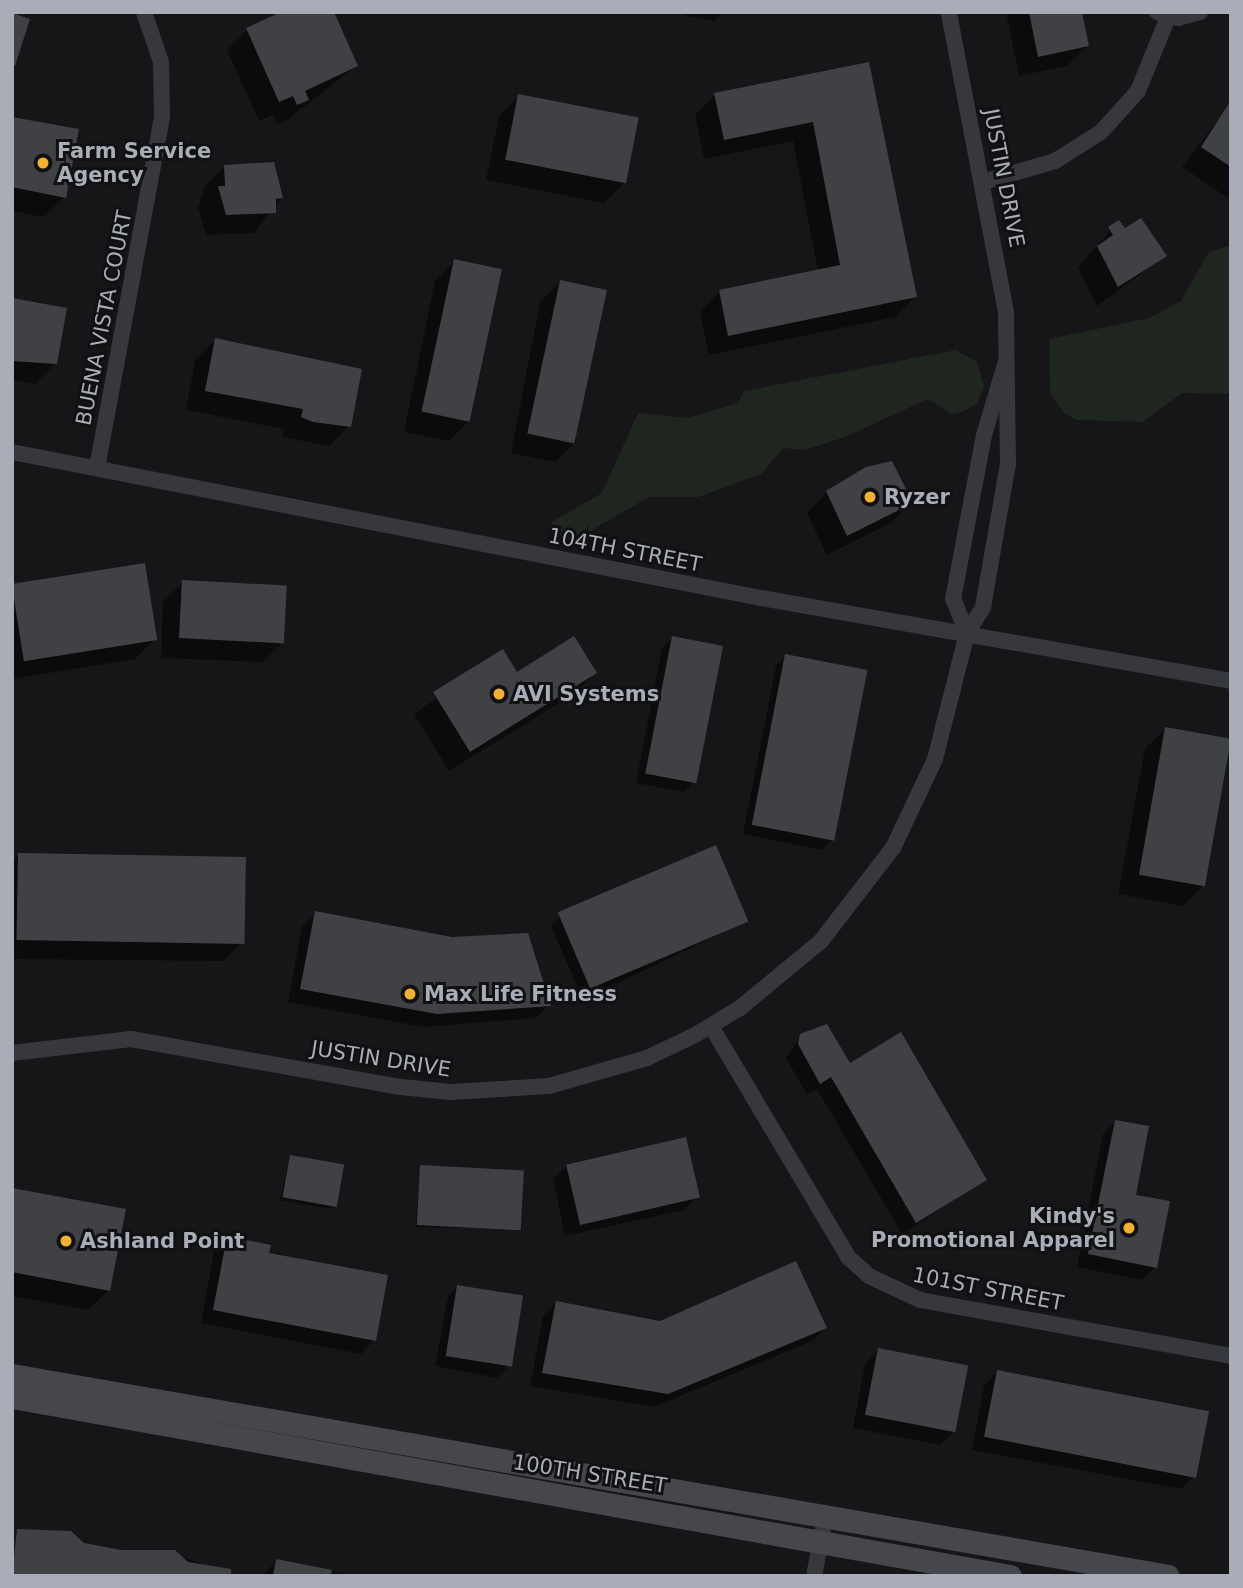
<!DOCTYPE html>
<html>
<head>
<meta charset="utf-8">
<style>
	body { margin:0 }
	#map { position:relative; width:1243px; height:1588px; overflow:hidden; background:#161618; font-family:"DejaVu Sans",sans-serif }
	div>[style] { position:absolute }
	.green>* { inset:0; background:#1e261f }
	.shadow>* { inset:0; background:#0007 }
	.building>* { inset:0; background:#404145; transform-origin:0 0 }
	.minor>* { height:16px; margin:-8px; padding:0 8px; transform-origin:8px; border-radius:8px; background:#37383d }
	.secondary>* { height:23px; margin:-11.5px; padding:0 11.5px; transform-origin:11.5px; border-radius:11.5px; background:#45474d }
	.dots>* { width:19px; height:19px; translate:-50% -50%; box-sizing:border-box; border:4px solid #111113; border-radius:50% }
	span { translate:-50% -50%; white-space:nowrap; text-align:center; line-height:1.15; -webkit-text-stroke:6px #111113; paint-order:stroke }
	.poi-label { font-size:21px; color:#a8adb8; font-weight:700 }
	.left { translate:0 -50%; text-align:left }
	.right { translate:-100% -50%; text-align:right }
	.street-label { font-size:21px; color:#a8adb8 }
	.frame { position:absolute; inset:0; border:14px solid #a8adb8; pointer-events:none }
</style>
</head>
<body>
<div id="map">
	<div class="green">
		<i style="clip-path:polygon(1231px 245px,1231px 394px,1182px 393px,1143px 422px,1076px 420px,1063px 412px,1050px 392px,1049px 339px,1149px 318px,1181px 301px,1209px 252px)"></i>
		<i style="clip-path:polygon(956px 350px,977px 362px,984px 387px,977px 403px,962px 412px,952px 414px,928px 399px,845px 437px,804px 450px,783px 448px,761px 474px,698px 497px,649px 497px,573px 541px,551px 533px,552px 522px,602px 493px,638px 413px,687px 418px,738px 403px,744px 391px)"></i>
	</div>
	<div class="shadow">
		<i style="clip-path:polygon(285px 12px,356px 66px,287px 120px,277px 124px,273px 115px,259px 121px,227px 50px,247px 30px)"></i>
		<i style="clip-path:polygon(668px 12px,723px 12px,714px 21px)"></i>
		<i style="clip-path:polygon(1006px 12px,1080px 12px,1087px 46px,1067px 66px,1019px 76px)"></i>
		<i style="clip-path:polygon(868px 64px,915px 297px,895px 317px,709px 355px,700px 312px,720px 291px,818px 271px,793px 141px,704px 159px,695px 115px,715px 95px)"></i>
		<i style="clip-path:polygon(519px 96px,624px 183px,604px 203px,486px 180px,499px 116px)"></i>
		<i style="clip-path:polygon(1227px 108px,1231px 111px,1231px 200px,1182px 167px)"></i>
		<i style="clip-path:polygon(12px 118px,64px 197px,44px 217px,12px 211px)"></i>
		<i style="clip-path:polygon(225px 166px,281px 198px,254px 233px,206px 235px,198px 208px,205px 186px)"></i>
		<i style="clip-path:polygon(1118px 222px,1165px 256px,1097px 306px,1078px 267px)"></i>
		<i style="clip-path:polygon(455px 261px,469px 421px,449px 441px,404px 432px,435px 281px)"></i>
		<i style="clip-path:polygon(560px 282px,576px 442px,555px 462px,511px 453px,540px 302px)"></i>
		<i style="clip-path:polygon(12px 300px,55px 364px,35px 384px,12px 380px)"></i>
		<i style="clip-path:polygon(216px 339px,349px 426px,329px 446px,282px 437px,284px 429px,186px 410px,195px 360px)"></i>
		<i style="clip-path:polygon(827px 492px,911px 502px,891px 523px,827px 555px,807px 513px)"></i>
		<i style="clip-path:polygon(183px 582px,283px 642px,263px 662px,161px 658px,163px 602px)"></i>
		<i style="clip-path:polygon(12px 586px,155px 639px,135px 659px,12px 679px)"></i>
		<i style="clip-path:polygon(672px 638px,694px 782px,684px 792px,636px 783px,662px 648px)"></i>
		<i style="clip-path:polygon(502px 651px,517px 674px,595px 673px,575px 693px,449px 771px,414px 714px)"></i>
		<i style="clip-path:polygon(786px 656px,832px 840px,822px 850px,743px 834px,776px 666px)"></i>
		<i style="clip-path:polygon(1165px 729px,1203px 886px,1183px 906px,1118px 894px,1145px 749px)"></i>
		<i style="clip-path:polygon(19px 855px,243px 941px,223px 961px,12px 959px,12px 861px)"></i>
		<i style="clip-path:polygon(316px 913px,451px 939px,549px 1005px,536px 1018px,423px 1027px,288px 1002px,302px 927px)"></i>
		<i style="clip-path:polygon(560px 917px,747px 921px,583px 1000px,551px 926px)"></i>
		<i style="clip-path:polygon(801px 1036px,849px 1065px,985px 1180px,902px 1234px,817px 1089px,807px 1095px,786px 1058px)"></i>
		<i style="clip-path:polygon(1116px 1121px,1155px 1267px,1142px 1280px,1077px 1267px,1103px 1134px)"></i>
		<i style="clip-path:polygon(290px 1156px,334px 1207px,331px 1209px,280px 1200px)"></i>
		<i style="clip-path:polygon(567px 1166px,698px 1196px,684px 1210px,565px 1236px,553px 1179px)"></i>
		<i style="clip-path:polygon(421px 1167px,520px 1229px,416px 1227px)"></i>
		<i style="clip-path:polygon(12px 1190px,109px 1290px,88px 1310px,12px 1296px)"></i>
		<i style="clip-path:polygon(228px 1238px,267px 1254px,374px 1340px,361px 1354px,201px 1323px,214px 1252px)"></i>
		<i style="clip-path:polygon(458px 1286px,507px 1368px,497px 1378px,435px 1366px,448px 1296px)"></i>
		<i style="clip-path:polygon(556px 1303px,661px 1323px,825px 1328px,812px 1341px,654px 1407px,530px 1386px,543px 1316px)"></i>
		<i style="clip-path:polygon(878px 1350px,954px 1432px,940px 1445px,853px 1428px,865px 1364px)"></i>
		<i style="clip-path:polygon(997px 1372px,1194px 1476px,1181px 1489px,972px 1450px,984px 1386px)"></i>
		<i style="clip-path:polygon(58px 1530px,84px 1545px,145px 1554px,162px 1549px,209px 1567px,12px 1576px,17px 1531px)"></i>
		<i style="clip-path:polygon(276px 1561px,356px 1576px,262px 1576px)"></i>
	</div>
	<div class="building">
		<i style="clip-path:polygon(281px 12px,334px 12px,358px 66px,305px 91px,309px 100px,297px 105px,293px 96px,279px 102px,246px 28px)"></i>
		<i style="clip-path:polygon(1029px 12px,1082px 12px,1089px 46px,1038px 57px)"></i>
		<i style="clip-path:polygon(12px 13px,30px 19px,15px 66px,12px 65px)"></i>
		<i style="clip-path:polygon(869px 62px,917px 297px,728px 336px,719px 290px,840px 265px,813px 122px,724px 140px,714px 93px)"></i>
		<i style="left:518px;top:94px;width:123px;height:67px;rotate:11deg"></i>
		<i style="clip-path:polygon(1231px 100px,1231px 167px,1201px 147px)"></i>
		<i style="clip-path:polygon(12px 117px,79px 129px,66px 198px,12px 187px)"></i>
		<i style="clip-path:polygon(274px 162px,283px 198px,276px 199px,276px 213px,226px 215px,218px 186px,225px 186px,224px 165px)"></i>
		<i style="clip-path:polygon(1141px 218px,1167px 256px,1118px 287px,1097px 246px,1113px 235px,1108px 227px,1119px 220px,1125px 228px)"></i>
		<i style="left:454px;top:259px;width:49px;height:156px;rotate:12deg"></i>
		<i style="left:560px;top:280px;width:48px;height:157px;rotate:12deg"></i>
		<i style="clip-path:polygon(12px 298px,67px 308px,57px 364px,12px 361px)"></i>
		<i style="clip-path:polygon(215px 338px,362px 369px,351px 427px,313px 422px,301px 417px,303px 409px,205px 391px)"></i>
		<i style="clip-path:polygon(892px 461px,913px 503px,847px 536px,826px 491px,866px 467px)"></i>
		<i style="left:145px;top:563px;width:78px;height:135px;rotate:81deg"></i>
		<i style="left:182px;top:580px;width:105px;height:58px;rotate:3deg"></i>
		<i style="clip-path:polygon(574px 636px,597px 673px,470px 752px,433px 692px,503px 649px,517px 672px)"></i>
		<i style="left:672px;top:636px;width:52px;height:140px;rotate:11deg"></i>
		<i style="left:785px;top:654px;width:84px;height:174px;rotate:11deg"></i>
		<i style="left:1165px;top:727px;width:67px;height:150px;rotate:10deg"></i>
		<i style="left:716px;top:845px;width:83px;height:172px;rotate:67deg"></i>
		<i style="left:18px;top:853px;width:228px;height:87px;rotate:1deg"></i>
		<i style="clip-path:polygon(315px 911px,452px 937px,528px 933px,551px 1006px,437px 1014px,300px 989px)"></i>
		<i style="clip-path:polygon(827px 1024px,850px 1063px,901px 1032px,987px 1180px,916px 1223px,831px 1077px,820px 1084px,798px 1044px,800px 1034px)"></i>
		<i style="clip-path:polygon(1115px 1120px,1149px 1126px,1136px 1195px,1170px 1201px,1157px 1268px,1088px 1254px)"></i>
		<i style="left:686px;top:1137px;width:62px;height:123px;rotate:77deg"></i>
		<i style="left:290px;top:1155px;width:55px;height:43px;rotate:10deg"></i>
		<i style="left:420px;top:1165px;width:104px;height:60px;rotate:3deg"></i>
		<i style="clip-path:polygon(12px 1188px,126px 1209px,110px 1291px,12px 1272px)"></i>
		<i style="clip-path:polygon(227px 1236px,271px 1245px,269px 1253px,388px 1275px,376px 1341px,213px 1310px)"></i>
		<i style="clip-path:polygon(796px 1261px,827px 1328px,668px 1394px,542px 1373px,556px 1301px,660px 1321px)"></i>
		<i style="left:457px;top:1285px;width:67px;height:72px;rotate:9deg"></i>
		<i style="left:878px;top:1348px;width:92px;height:68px;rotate:11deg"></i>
		<i style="left:997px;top:1370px;width:216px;height:68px;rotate:11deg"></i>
		<i style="clip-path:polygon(17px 1529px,71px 1531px,84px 1543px,121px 1550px,175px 1550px,188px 1562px,231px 1569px,231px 1576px,12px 1576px)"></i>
		<i style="clip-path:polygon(276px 1559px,332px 1570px,331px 1576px,273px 1576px)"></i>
	</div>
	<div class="minor">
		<i style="left:1157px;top:12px;width:22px;rotate:16deg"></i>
		<i style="left:1178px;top:18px;width:23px;rotate:-15deg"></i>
		<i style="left:983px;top:182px;width:75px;rotate:-16.3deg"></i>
		<i style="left:1055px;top:161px;width:54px;rotate:-32.2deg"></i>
		<i style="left:1101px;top:132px;width:55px;rotate:-47.9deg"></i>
		<i style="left:1138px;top:91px;width:80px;rotate:-67.9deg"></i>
		<i style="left:12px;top:452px;width:763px;rotate:11.03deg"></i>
		<i style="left:761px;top:598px;width:477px;rotate:10deg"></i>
		<i style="left:97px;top:468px;width:357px;rotate:-79.5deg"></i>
		<i style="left:162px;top:117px;width:55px;rotate:-91deg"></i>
		<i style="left:161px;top:62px;width:53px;rotate:-108.8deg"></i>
		<i style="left:967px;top:633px;width:37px;rotate:-112deg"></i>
		<i style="left:953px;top:599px;width:167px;rotate:-79.3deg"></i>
		<i style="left:984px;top:435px;width:77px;rotate:-73.4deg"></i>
		<i style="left:711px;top:1026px;width:270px;rotate:59.3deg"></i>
		<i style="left:849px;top:1258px;width:27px;rotate:42deg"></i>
		<i style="left:869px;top:1276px;width:56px;rotate:25.2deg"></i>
		<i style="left:920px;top:1300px;width:316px;rotate:10.2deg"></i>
		<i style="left:12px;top:1053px;width:120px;rotate:-6.7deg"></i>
		<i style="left:131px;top:1039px;width:274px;rotate:10.1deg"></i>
		<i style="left:401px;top:1087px;width:50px;rotate:5.7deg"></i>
		<i style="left:451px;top:1092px;width:98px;rotate:-3.5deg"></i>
		<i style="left:549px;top:1086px;width:102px;rotate:-15.9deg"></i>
		<i style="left:647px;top:1058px;width:53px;rotate:-25.6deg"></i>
		<i style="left:695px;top:1035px;width:52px;rotate:-31deg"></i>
		<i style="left:740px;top:1008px;width:105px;rotate:-39.6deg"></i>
		<i style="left:821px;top:941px;width:118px;rotate:-52.3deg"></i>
		<i style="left:893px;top:848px;width:98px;rotate:-64.7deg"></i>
		<i style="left:935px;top:759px;width:130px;rotate:-75.7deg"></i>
		<i style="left:967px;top:633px;width:31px;rotate:-58deg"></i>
		<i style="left:983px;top:607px;width:145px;rotate:-80.1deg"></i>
		<i style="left:1008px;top:464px;width:152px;rotate:-90.8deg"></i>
		<i style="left:1006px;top:312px;width:305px;rotate:-100.8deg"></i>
		<i style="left:814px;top:1576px;width:64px;rotate:-79.2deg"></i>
	</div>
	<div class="secondary">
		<i style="left:12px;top:1375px;width:1173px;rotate:9.86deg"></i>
		<i style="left:12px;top:1397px;width:1014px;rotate:10.17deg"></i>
	</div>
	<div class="dots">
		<i style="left:43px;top:163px;background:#f2b134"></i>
		<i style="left:870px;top:497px;background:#f2b134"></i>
		<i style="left:499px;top:694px;background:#f2b134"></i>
		<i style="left:410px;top:994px;background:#f2b134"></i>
		<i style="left:1129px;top:1228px;background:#f2b134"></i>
		<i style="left:66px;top:1241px;background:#f2b134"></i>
	</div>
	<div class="poi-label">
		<span class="left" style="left:57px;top:163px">Farm Service<br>Agency</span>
		<span class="left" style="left:884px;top:497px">Ryzer</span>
		<span class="left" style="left:513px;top:694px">AVI Systems</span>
		<span class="left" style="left:424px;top:994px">Max Life Fitness</span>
		<span class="right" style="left:1115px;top:1228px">Kindy's<br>Promotional Apparel</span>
		<span class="left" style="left:80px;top:1241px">Ashland Point</span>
	</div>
	<div class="street-label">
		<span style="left:1004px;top:178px;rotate:79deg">JUSTIN DRIVE</span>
		<span style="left:104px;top:318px;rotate:-79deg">BUENA VISTA COURT</span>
		<span style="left:625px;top:550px;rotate:11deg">104TH STREET</span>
		<span style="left:381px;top:1059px;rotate:9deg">JUSTIN DRIVE</span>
		<span style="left:988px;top:1289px;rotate:11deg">101ST STREET</span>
		<span style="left:590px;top:1474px;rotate:9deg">100TH STREET</span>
	</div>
	<div class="frame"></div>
</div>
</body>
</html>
